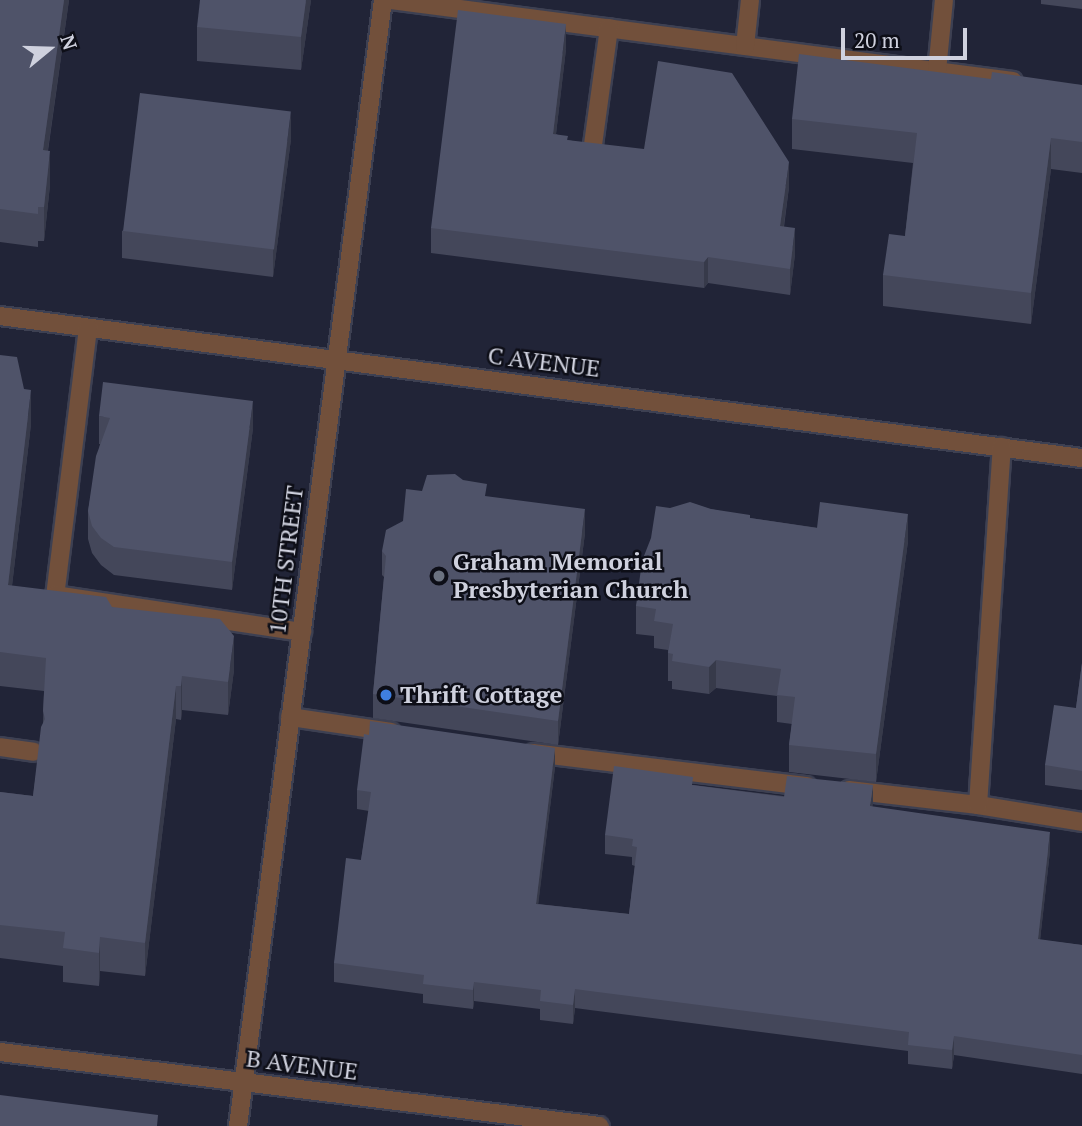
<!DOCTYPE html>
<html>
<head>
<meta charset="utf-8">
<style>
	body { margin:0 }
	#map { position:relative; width:1082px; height:1126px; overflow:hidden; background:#212437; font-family:"PT Serif",serif }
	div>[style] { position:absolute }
	.roads { filter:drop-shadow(2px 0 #3d4052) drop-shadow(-2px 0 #3d4052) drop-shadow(0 2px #3d4052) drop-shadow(0 -2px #3d4052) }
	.minor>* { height:18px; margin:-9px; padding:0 9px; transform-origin:9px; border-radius:9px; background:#72503b }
	.wall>* { inset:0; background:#44475a }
	.shaded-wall>* { inset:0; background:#373a4a }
	.building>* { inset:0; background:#4f5369; transform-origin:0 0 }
	.dots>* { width:19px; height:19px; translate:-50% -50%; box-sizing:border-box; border:4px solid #0d0e17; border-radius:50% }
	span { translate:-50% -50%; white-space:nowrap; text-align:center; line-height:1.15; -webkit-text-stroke:5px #0d0e17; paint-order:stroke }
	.street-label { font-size:24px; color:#cfd1de }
	.poi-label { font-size:24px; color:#cfd1de; font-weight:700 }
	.left { translate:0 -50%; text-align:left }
	.north { position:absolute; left:14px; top:14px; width:70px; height:70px; -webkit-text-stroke:5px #0d0e17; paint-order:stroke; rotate:71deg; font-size:19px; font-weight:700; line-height:28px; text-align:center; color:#cfd1de }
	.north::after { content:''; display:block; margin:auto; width:24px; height:32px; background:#cfd1de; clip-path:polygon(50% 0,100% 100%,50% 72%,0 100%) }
	.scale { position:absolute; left:841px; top:28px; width:126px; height:32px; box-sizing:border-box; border:4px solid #cfd1de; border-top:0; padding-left:9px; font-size:21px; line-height:24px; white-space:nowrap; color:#cfd1de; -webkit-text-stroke:5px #0d0e17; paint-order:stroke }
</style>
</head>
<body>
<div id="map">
	<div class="roads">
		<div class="minor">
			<i style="left:391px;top:0;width:627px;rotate:7.42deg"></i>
			<i style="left:745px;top:46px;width:46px;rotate:-83.8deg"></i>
			<i style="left:937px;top:71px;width:71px;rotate:-84.4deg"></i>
			<i style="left:592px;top:152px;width:125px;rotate:-82.2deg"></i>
			<i style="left:0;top:316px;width:1091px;rotate:7.48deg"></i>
			<i style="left:88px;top:328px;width:269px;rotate:97deg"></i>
			<i style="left:55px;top:595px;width:250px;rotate:8.5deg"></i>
			<i style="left:290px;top:717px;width:102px;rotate:8.4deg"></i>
			<i style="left:0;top:747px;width:34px;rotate:8deg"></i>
			<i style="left:533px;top:753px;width:276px;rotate:6.9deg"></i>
			<i style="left:849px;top:790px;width:130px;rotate:6.6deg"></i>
			<i style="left:978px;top:805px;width:105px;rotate:9.3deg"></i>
			<i style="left:978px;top:805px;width:359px;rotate:-86.2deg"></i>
			<i style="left:0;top:1052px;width:604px;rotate:7.04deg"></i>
			<i style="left:238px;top:1126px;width:1135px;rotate:-82.66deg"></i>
		</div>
	</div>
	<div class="wall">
		<i style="clip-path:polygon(0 0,69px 0,48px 151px,50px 185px,44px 241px,38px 241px,38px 247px,0 242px)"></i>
		<i style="clip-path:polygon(311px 0,301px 70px,197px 61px,197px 27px)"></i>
		<i style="clip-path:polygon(1041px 0,1082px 0,1082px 9px,1041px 4px)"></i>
		<i style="clip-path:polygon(566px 49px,556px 134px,568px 140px,789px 187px,784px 227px,795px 254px,790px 295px,708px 283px,704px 288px,431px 253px,431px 228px)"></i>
		<i style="clip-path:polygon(991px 79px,1082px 85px,1082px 173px,1051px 169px,1031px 324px,883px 306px,883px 275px,905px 236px,913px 163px,792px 149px,792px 119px)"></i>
		<i style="clip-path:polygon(291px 139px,273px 277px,122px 258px,122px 231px)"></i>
		<i style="clip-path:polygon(0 355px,31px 424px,12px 586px,112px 607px,234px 670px,228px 715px,182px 710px,181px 720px,176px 719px,145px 976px,100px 971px,99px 986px,63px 982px,63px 966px,0 958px,0 792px,33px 796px,43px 724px,44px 691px,0 686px)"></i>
		<i style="clip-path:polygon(99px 416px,253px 428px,232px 590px,114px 575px,101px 565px,92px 553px,88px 539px,88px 511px,100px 444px,99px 444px)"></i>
		<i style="clip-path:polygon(487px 497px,585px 533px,558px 745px,373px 718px,373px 694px,384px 577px,382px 575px,382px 551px)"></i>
		<i style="clip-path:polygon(670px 508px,711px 509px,750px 518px,908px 541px,876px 782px,789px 772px,789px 745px,792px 724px,777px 722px,777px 696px,716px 688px,709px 694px,672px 689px,672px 681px,668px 681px,668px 650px,654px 648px,654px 636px,636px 634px,636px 606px)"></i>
		<i style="clip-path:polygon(1082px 663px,1082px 790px,1045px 785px,1045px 765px,1076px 708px)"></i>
		<i style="clip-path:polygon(555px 767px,538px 904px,629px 914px,635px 866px,632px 865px,632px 857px,605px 854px,605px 835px,693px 785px,872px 807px,1050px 851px,1040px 940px,1082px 945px,1082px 1074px,954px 1055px,952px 1069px,908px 1064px,908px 1051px,575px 1008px,573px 1024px,540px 1020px,540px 1009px,474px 1001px,473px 1009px,423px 1003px,423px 994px,334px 982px,334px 963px,361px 860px,369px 811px,357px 809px,357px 790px)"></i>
	</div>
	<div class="shaded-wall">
		<i style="clip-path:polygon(64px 0,69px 0,43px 184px,43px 150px)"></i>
		<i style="clip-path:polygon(306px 0,311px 0,301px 70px,301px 37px)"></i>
		<i style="clip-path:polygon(566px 24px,566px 49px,553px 159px,553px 134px)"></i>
		<i style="clip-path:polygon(291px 112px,291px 139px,273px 277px,273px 250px)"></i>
		<i style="clip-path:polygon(1051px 138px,1051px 169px,1031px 324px,1031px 293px)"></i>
		<i style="clip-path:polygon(50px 151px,50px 185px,44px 241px,44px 207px)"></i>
		<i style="clip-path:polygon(789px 162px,789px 187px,780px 252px,780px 226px)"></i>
		<i style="clip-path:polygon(795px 228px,795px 254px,790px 295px,790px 269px)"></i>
		<i style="clip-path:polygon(708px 257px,708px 283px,704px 288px,704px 262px)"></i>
		<i style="clip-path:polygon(31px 390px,31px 424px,8px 619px,8px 585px)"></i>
		<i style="clip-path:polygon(253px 401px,253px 428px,232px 590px,232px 562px)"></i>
		<i style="clip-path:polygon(585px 509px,585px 533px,558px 745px,558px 721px)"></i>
		<i style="clip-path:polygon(908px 514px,908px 541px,876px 782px,876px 754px)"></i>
		<i style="clip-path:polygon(234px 636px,234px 670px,228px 715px,228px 682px)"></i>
		<i style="clip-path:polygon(716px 660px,716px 688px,709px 694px,709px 667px)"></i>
		<i style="clip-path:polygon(182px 676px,182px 710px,181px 720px,181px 686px)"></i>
		<i style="clip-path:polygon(176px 686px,176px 719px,145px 976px,145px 943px)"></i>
		<i style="clip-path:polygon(555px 748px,555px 767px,536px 923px,536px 904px)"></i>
		<i style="clip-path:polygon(873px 785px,873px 804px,870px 825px,870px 806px)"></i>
		<i style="clip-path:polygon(1050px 832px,1050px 851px,1038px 958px,1038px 939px)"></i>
		<i style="clip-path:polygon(100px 937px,100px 971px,99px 986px,99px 953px)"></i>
		<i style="clip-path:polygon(474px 982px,474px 1001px,473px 1009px,473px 990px)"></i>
		<i style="clip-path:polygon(575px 989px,575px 1008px,573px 1024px,573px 1005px)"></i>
		<i style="clip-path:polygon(954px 1036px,954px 1055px,952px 1069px,952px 1050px)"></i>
	</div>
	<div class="building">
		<i style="clip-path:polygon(0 0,64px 0,43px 150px,50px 151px,44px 207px,38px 207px,38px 214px,0 209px)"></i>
		<i style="clip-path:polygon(200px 0,306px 0,301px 37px,197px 27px)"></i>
		<i style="clip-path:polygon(458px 10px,566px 24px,553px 134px,568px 136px,567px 140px,644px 149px,658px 61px,732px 73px,789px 162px,780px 226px,795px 228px,790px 269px,708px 257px,704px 262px,431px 228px)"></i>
		<i style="clip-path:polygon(799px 54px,991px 79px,992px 72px,1082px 85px,1082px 142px,1051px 138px,1031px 293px,883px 275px,889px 234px,905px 236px,917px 133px,792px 119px)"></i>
		<i style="left:140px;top:93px;width:152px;height:139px;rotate:7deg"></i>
		<i style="clip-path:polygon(0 355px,17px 357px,24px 389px,31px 390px,8px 585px,106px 597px,112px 607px,220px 619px,234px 636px,228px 682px,182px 676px,181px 686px,176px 686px,145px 943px,100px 937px,99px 953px,63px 948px,65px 932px,0 925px,0 792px,33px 796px,41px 727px,45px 719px,43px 711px,46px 658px,0 652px)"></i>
		<i style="clip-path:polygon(103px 382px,253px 401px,232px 562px,114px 547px,101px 538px,92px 526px,88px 511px,96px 456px,110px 418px,99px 416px)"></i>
		<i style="clip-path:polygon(455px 474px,463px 480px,487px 484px,485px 496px,585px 509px,558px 721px,373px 694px,386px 556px,382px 551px,386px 530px,403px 521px,406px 489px,422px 491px,427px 475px)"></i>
		<i style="clip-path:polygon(690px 502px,711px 509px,750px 515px,750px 518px,817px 528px,820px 502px,908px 514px,876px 754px,789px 745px,795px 697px,777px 695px,781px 669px,716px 660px,709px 667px,672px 661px,673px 654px,668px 653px,673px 624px,654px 621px,656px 609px,636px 606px,642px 561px,651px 538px,656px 506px,670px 508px)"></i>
		<i style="clip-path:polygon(1082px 663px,1082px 771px,1045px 765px,1054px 705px,1076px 708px)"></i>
		<i style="clip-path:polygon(370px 721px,555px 748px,536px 904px,629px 914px,637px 847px,632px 846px,633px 839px,605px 835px,614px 766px,693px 777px,692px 785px,784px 797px,787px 776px,873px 785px,870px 806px,1050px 832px,1038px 939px,1082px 945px,1082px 1055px,954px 1036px,952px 1050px,908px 1045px,909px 1032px,575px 989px,573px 1005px,540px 1001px,541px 990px,474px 982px,473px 990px,423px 984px,424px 975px,334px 963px,346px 858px,361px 860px,371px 792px,357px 790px,364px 734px,369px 735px)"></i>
		<i style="clip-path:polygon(0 1095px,158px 1115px,157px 1126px,0 1126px)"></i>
	</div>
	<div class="dots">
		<i style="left:439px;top:576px;background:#6b7280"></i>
		<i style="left:386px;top:695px;background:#3f7fe0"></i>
	</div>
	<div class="street-label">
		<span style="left:544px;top:362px;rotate:7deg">C AVENUE</span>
		<span style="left:286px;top:560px;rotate:-83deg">10TH STREET</span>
		<span style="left:302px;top:1065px;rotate:7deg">B AVENUE</span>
	</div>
	<div class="poi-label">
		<span class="left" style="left:453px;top:576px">Graham Memorial<br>Presbyterian Church</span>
		<span class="left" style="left:400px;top:695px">Thrift Cottage</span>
	</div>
	<div class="north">N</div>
	<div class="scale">20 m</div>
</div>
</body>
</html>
